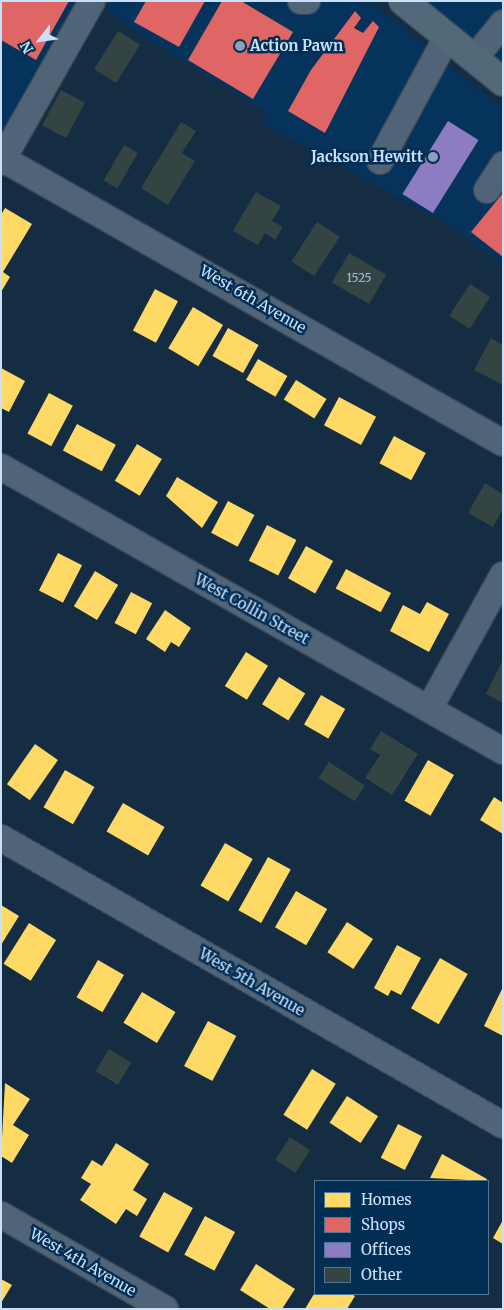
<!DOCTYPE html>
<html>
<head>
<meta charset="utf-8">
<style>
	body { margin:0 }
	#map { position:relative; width:504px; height:1310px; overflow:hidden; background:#152d42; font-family:Merriweather,serif }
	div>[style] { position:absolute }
	.built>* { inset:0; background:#05335b }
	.homes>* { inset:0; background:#ffd966; transform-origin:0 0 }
	.shops>* { inset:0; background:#e06666 }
	.offices>* { inset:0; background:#8e7cc3; transform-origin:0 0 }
	.building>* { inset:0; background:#334442; transform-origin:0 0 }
	.roads { filter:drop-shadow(1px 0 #374757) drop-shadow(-1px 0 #374757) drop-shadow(0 1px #374757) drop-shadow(0 -1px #374757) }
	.minor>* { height:26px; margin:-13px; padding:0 13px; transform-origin:13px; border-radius:13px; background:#506478 }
	.major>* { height:28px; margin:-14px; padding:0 14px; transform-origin:14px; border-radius:14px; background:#516979 }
	.dots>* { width:14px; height:14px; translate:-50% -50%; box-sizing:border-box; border:2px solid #032e54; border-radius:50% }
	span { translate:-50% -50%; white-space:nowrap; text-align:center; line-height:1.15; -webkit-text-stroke:5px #032e54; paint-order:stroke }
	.number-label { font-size:12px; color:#a4b9cb }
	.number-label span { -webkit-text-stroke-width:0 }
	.poi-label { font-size:15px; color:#cae0f9; font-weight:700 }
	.left { translate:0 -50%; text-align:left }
	.right { translate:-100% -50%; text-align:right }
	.street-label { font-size:15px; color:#cae0f9 }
	.frame { position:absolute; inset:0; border:2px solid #cae0f9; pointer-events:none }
	.legend { position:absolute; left:314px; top:1180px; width:175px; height:115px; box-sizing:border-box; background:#032e54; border:1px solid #537596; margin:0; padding:6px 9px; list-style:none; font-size:15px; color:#cae0f9 }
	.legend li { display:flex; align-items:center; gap:10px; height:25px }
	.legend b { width:25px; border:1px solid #537596 }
	.north { position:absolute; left:15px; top:15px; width:50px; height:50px; -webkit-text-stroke:4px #032e54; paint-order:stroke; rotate:240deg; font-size:14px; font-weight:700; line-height:20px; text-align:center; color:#cae0f9 }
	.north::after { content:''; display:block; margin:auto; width:18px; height:22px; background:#cae0f9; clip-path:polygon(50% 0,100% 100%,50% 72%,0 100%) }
</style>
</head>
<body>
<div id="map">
	<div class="built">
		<i style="clip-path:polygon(1px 1px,81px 1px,1px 136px)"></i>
		<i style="clip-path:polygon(110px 1px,371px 1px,503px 109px,503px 266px,451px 226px,261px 123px,268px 114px,127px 26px,106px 9px)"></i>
		<i style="clip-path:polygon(424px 1px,503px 1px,503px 66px)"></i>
	</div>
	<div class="homes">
		<i style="clip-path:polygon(5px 208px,32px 224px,3px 272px,10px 277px,1px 292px,1px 215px)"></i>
		<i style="left:155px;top:289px;width:26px;height:47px;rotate:28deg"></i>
		<i style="left:193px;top:307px;width:35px;height:48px;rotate:31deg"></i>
		<i style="left:228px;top:328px;width:35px;height:32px;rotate:29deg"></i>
		<i style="left:258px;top:359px;width:34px;height:24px;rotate:30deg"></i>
		<i style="clip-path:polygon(1px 368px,25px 381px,9px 412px,1px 408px)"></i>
		<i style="left:296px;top:380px;width:36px;height:23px;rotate:32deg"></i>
		<i style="left:49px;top:393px;width:27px;height:46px;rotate:28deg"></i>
		<i style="left:339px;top:397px;width:42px;height:32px;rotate:28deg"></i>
		<i style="left:77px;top:424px;width:44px;height:30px;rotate:28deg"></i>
		<i style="left:394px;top:436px;width:36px;height:31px;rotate:28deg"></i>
		<i style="left:137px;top:444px;width:29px;height:43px;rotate:31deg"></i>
		<i style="clip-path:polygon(177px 477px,218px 502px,202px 528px,166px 496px)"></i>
		<i style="left:228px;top:501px;width:30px;height:36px;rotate:28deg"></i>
		<i style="left:267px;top:525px;width:33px;height:40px;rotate:27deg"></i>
		<i style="left:306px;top:546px;width:31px;height:37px;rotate:29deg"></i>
		<i style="left:58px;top:553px;width:27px;height:42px;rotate:27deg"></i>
		<i style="left:346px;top:569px;width:51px;height:22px;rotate:28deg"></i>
		<i style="left:95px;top:571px;width:27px;height:41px;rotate:31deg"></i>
		<i style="left:131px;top:592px;width:24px;height:35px;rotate:28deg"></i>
		<i style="clip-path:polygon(427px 602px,449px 614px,429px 652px,390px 631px,403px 605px,420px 614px)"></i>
		<i style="clip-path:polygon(165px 610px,191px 628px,179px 647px,171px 642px,165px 652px,146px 639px)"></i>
		<i style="left:246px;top:652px;width:26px;height:40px;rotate:32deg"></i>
		<i style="left:279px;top:677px;width:31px;height:32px;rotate:32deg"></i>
		<i style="left:321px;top:695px;width:28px;height:34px;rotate:30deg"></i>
		<i style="left:35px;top:744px;width:28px;height:49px;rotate:35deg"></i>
		<i style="left:428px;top:760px;width:30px;height:47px;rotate:30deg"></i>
		<i style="left:65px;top:770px;width:34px;height:43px;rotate:30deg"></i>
		<i style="clip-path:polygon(494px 797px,503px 803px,503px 834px,480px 820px)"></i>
		<i style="left:123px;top:803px;width:48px;height:33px;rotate:30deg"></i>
		<i style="left:225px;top:843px;width:32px;height:49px;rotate:30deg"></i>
		<i style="left:268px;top:857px;width:26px;height:61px;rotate:29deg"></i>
		<i style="left:296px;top:891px;width:36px;height:42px;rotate:30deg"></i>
		<i style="clip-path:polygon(1px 905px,19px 916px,1px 945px)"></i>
		<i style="left:347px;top:922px;width:31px;height:36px;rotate:33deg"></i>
		<i style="left:29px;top:923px;width:32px;height:48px;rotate:32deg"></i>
		<i style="clip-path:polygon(397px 945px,421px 958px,401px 995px,391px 990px,388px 996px,374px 988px)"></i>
		<i style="left:440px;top:958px;width:32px;height:58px;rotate:30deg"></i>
		<i style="left:98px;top:960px;width:30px;height:43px;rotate:30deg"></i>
		<i style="clip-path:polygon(503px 987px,503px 1036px,484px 1026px)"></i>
		<i style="left:142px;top:992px;width:39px;height:36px;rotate:31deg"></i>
		<i style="left:208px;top:1021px;width:32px;height:51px;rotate:28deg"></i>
		<i style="left:312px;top:1069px;width:28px;height:54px;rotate:32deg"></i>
		<i style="clip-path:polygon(5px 1083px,30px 1099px,13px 1125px,29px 1135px,12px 1163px,1px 1156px)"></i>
		<i style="left:347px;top:1096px;width:37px;height:32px;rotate:33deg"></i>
		<i style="left:398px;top:1124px;width:27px;height:38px;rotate:27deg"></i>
		<i style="clip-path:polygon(116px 1143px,149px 1164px,133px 1190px,147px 1199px,137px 1216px,126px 1209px,116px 1224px,80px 1200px,91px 1184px,81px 1178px,92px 1160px,102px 1166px)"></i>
		<i style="clip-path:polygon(442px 1154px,487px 1179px,486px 1181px,430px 1178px)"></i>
		<i style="left:164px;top:1192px;width:33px;height:51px;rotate:29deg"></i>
		<i style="left:205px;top:1216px;width:34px;height:44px;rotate:28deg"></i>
		<i style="clip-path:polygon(503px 1220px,503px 1244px,493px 1238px)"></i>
		<i style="clip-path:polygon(256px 1264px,295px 1289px,282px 1309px,270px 1309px,240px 1290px)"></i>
		<i style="clip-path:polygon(1px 1279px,12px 1285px,1px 1303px)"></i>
		<i style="clip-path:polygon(314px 1294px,351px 1294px,355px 1296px,347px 1309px,305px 1309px)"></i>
	</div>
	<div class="shops">
		<i style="clip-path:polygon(1px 1px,69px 1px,36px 60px,1px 40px)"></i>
		<i style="clip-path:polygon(146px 1px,205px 1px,179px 47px,134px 22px)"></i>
		<i style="clip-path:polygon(222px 1px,241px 1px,293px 32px,253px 99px,188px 60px)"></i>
		<i style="clip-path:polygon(355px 11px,361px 18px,354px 28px,363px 33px,373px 21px,379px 27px,325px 133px,288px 111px,311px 70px)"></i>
		<i style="clip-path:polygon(503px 193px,503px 257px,471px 232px)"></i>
	</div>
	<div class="offices">
		<i style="left:448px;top:121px;width:36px;height:86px;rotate:32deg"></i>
	</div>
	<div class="building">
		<i style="left:118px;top:31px;width:26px;height:45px;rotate:32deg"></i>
		<i style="left:61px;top:90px;width:27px;height:40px;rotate:28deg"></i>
		<i style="clip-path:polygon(181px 122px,196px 131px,182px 153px,195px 161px,168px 205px,141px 188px)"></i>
		<i style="left:124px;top:145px;width:16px;height:41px;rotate:30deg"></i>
		<i style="clip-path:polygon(256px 192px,281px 206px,272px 221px,283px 227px,275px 240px,265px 233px,258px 245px,233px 231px)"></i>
		<i style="left:317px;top:222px;width:27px;height:47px;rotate:33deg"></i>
		<i style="left:349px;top:253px;width:43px;height:34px;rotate:30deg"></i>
		<i style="left:470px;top:284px;width:24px;height:38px;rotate:33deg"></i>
		<i style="clip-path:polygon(491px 338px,503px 345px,503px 385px,474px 370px)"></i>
		<i style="clip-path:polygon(485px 483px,503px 494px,503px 509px,493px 527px,468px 513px)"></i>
		<i style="clip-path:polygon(503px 659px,503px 703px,486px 694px)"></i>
		<i style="clip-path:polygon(381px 731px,418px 754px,392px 795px,365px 778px,380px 755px,370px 749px)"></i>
		<i style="left:329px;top:762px;width:43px;height:19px;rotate:33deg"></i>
		<i style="left:109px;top:1049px;width:26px;height:26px;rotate:31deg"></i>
		<i style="left:290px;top:1137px;width:24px;height:27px;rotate:33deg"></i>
	</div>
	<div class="roads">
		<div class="minor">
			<i style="left:301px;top:1px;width:6px"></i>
			<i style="left:474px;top:59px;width:46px;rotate:-51.1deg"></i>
			<i style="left:1px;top:158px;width:577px;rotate:29.58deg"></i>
			<i style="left:380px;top:161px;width:141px;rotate:-61.6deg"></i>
			<i style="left:1px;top:162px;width:185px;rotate:-60.5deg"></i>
			<i style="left:487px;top:190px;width:30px;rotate:-57deg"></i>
			<i style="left:1px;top:467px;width:577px;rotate:29.5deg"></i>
			<i style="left:429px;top:709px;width:153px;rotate:-61.1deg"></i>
			<i style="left:1px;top:838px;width:578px;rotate:29.76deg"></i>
			<i style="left:1px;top:1215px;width:189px;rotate:29.8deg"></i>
		</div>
		<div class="major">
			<i style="left:403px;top:1px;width:129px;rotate:39deg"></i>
		</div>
	</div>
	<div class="dots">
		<i style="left:240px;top:46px;background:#8ba1b9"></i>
		<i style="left:433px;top:157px;background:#8ba1b9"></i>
	</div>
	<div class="number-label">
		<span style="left:359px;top:278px">1525</span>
	</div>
	<div class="poi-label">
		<span class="left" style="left:250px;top:46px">Action Pawn</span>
		<span class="right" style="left:423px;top:157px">Jackson Hewitt</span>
	</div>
	<div class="street-label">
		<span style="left:253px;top:299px;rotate:30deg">West 6th Avenue</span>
		<span style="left:252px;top:609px;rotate:29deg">West Collin Street</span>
		<span style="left:252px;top:982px;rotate:30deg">West 5th Avenue</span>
		<span style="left:83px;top:1262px;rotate:30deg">West 4th Avenue</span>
	</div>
	<div class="frame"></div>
	<ul class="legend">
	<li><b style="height:14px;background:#ffd966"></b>Homes</li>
	<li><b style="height:14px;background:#e06666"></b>Shops</li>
	<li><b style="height:14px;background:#8e7cc3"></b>Offices</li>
	<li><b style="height:14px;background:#334442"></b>Other</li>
	</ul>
	<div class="north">N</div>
</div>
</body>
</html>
